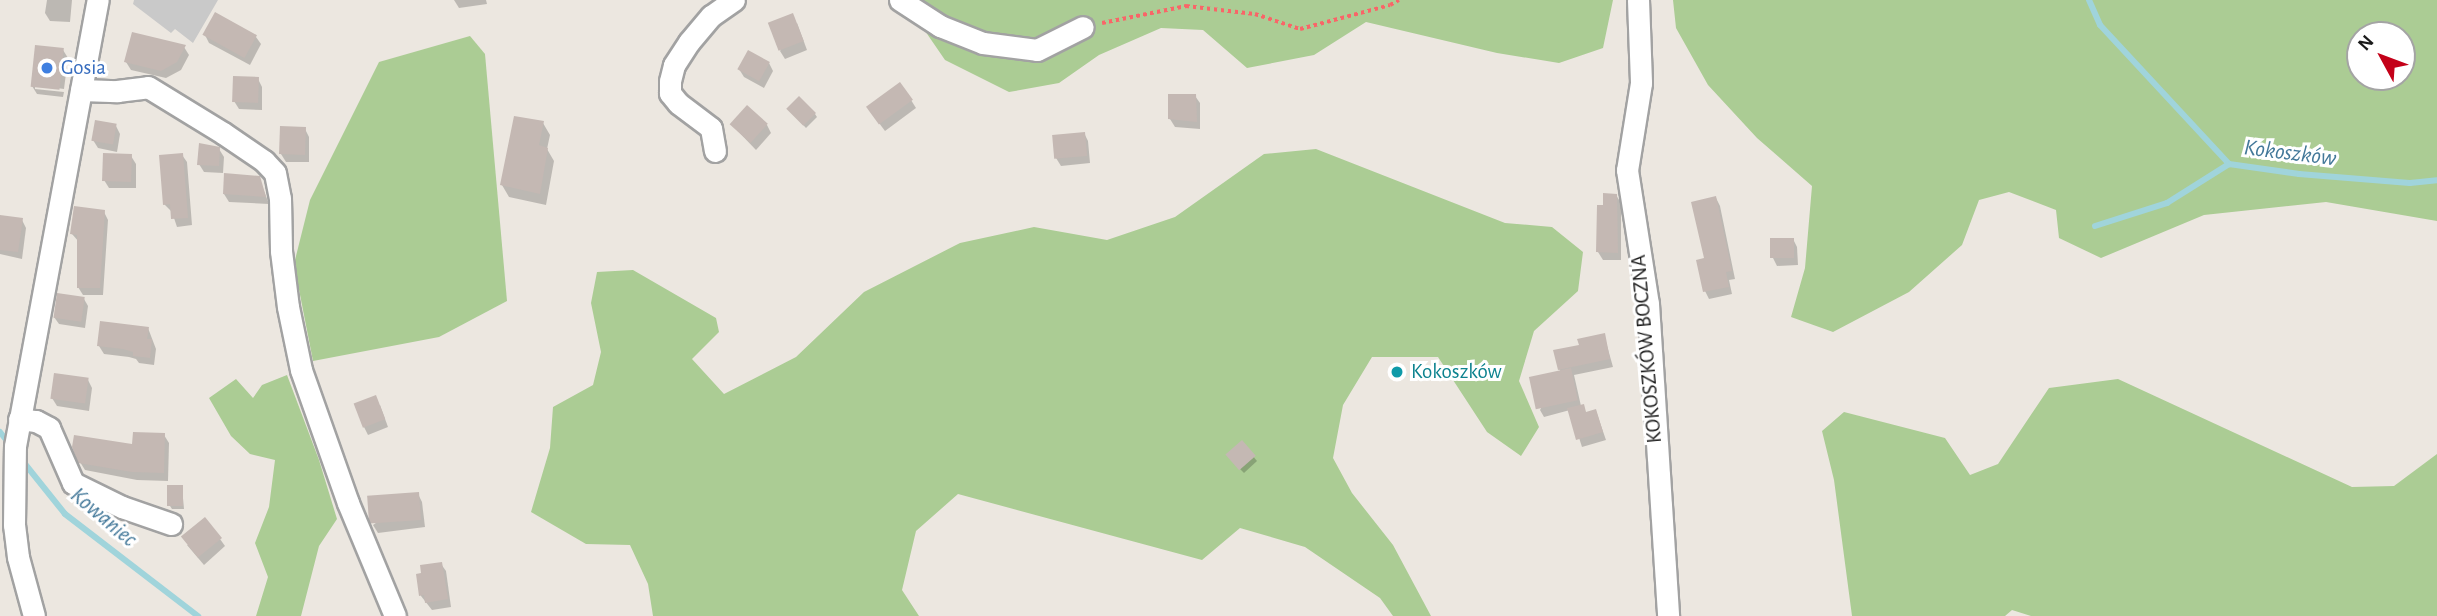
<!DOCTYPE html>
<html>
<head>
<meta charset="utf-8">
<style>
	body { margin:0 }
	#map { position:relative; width:2437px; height:616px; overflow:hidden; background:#ece7e0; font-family:"Alegreya Sans",sans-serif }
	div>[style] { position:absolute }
	.religious>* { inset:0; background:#c9c9c9 }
	.forest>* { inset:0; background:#abcc94 }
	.shadow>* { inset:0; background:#0003 }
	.stream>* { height:6px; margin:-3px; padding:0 3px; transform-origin:3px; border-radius:3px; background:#a0d4db }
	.building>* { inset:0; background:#c4b8b3; transform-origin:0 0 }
	.path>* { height:3.5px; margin-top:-1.75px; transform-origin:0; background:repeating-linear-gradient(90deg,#f96568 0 3.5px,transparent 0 7px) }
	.roads { filter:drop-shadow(2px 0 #a2a2a2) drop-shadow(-2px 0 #a2a2a2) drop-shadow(0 2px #a2a2a2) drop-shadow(0 -2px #a2a2a2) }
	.minor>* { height:21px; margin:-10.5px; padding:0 10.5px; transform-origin:10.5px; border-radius:10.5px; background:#fff }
	.dots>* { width:19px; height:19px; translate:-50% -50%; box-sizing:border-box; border:4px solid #fff; border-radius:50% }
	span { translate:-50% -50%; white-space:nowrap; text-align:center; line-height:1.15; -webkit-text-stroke:6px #fff; paint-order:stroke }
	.shop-label { font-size:21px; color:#366cbe }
	.left { translate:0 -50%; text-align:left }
	.street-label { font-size:21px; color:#1b1b1b }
	.culture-label { font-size:21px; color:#0d838f }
	.water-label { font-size:23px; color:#437899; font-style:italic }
	.north { position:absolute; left:2346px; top:21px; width:70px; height:70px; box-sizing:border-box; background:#fff; border:2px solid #a4a4a4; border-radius:50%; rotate:311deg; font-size:19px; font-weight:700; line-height:28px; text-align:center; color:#1b1b1b }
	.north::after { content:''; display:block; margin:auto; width:24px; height:32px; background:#c40119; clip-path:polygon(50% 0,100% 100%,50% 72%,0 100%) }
</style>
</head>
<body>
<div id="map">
	<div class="religious">
		<i style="clip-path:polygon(134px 0,218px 0,193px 43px,175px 29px,171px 33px,133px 4px)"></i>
	</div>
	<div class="forest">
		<i style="clip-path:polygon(898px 0,1613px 0,1603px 48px,1559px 63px,1497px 53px,1366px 22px,1314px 55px,1247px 68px,1203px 30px,1161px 28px,1099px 55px,1059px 83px,1009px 92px,945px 60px,910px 9px)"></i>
		<i style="clip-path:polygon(evenodd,1673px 0,2437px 0,2437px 221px,2326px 202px,2204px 215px,2101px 258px,2059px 238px,2056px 210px,2009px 192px,1979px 200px,1962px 245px,1909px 292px,1833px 332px,1791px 317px,1805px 268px,1812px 186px,1757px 138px,1708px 85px,1676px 28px,1673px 0,2360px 35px,2402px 35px,2402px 77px,2360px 77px,2360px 35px)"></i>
		<i style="clip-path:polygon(470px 36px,485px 54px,507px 301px,439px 337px,313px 361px,294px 264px,310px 200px,379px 62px)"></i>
		<i style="clip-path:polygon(1316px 149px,1505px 223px,1552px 227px,1583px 252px,1578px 291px,1534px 331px,1519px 381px,1539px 427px,1521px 456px,1487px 432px,1438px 357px,1372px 357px,1343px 405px,1333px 458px,1352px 493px,1393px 545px,1431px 616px,1393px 616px,1380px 598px,1305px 547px,1240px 528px,1202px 560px,958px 494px,916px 531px,902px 590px,919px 616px,653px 616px,648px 584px,630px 545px,586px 544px,531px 512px,550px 448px,553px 407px,593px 385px,601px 352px,591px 303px,597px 272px,633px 270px,716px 318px,719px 332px,692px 359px,724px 394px,796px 357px,864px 292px,960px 243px,1034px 227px,1107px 240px,1175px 217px,1264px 154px)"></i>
		<i style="clip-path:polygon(287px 375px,319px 460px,337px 519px,319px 546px,301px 616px,256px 616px,268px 577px,255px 543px,269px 507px,275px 460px,250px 454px,231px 436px,209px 398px,236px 379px,253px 398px,262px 385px)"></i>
		<i style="clip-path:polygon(2118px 379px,2352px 487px,2394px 486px,2437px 454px,2437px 616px,2031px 616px,2012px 610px,2005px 616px,1852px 616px,1834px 480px,1822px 431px,1844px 412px,1945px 438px,1970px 475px,1998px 464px,2049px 388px)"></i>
	</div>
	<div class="shadow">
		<i style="clip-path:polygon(47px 0,72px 0,70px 22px,50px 21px,45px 13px)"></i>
		<i style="clip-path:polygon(454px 0,486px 0,487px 4px,459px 8px)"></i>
		<i style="clip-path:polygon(797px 23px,807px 50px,785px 59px,780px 51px)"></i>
		<i style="clip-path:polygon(205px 35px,256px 37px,261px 44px,250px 65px,209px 43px)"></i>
		<i style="clip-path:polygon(184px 47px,189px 55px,181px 70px,166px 78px,131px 70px,126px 62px)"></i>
		<i style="clip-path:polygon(63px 50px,68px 58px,64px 89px,35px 85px,35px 89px,64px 92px,63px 97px,37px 94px,32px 86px)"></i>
		<i style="clip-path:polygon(769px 63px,773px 71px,764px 88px,744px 77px,739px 69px)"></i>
		<i style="clip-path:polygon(258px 79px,262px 87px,262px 110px,239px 109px,234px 101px)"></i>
		<i style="clip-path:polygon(1195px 96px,1200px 103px,1200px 129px,1175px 127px,1170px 119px)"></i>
		<i style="clip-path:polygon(911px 100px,916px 108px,885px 131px,873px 115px)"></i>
		<i style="clip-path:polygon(789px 110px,815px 114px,817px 117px,806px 128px)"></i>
		<i style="clip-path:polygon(543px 123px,550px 135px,547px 149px,554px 161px,546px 205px,509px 197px,502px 185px)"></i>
		<i style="clip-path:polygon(732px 125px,767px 125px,771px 133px,756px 150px)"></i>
		<i style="clip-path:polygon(116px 126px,120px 134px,117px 152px,98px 148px,93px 140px)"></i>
		<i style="clip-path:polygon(305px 129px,309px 137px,309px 162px,286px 162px,281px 154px)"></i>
		<i style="clip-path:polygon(1084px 133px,1088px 141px,1090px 163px,1061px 166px,1056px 158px)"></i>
		<i style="clip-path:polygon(219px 149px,224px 157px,223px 173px,204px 172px,199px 164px)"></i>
		<i style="clip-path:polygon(182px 155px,187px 162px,192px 225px,177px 227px,172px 212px,164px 204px)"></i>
		<i style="clip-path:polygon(131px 156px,136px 164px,136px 188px,109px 188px,104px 180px)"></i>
		<i style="clip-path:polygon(259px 178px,269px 204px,229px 202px,224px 194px)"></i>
		<i style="clip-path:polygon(1616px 195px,1621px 203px,1621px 260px,1603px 260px,1598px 252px,1604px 207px)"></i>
		<i style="clip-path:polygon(1716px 198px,1720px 206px,1735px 279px,1729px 280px,1732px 294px,1709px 299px,1705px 291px,1706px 259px)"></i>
		<i style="clip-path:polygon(104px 212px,108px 220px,103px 295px,83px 295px,78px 287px,79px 242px,72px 234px)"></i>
		<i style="clip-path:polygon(0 217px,22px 220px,26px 228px,22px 259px,0 254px)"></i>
		<i style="clip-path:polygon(1793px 239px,1797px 247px,1798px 265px,1777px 266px,1773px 258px)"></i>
		<i style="clip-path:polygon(84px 299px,88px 306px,85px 328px,59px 324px,54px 317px)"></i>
		<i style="clip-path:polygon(148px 328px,156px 349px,154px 365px,139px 363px,136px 359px,129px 357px,104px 354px,99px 346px)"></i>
		<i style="clip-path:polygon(1604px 335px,1613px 367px,1574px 375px,1581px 406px,1587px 414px,1596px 411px,1606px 440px,1582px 447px,1570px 410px,1544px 417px,1540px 410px,1561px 372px,1559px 369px,1581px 347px)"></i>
		<i style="clip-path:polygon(88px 380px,92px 388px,89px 411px,57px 406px,52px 398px)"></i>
		<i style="clip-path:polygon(380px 405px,388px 427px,368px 435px,364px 427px)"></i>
		<i style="clip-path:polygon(164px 435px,169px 443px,168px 481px,137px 480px,85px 470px,80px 462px)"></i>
		<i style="clip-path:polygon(1242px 443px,1257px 461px,1244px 473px,1230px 459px)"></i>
		<i style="clip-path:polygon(182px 487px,184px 509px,172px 509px,170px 506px)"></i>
		<i style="clip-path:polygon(418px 494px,422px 502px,425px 527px,378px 533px,373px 525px)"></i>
		<i style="clip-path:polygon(220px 539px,225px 546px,204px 565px,187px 545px)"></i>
		<i style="clip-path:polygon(441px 564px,446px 571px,451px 607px,432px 610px,421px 596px,418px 576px)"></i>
	</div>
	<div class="stream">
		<i style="left:2089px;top:0;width:27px;rotate:66deg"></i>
		<i style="left:2100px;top:25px;width:190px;rotate:47.1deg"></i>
		<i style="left:2229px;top:164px;width:71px;rotate:8.1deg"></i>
		<i style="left:2299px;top:174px;width:111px;rotate:4.6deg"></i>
		<i style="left:2410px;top:183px;width:27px;rotate:-6deg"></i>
		<i style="left:2095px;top:226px;width:76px;rotate:-17.7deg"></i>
		<i style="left:2167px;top:203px;width:73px;rotate:-32.2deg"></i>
		<i style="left:0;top:432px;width:16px;rotate:52deg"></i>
		<i style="left:21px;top:459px;width:70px;rotate:51.3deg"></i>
		<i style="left:65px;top:514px;width:168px;rotate:37.5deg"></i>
	</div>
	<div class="building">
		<i style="left:215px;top:12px;width:48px;height:26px;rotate:29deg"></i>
		<i style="left:793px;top:13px;width:30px;height:27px;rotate:69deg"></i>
		<i style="clip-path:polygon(132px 32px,186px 45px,177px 62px,161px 71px,124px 62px)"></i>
		<i style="left:35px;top:45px;width:29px;height:42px;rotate:6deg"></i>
		<i style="left:748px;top:50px;width:25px;height:22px;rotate:29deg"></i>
		<i style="left:233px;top:76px;width:26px;height:26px;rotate:2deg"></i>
		<i style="left:900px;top:82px;width:22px;height:42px;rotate:54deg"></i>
		<i style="clip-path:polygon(1168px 94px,1196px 94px,1197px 122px,1168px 119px)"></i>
		<i style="left:799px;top:96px;width:24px;height:18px;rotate:45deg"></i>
		<i style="left:747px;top:105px;width:28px;height:26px;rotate:42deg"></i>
		<i style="clip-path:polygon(514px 116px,544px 121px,539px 145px,548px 148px,540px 194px,500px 185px)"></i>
		<i style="left:95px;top:120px;width:22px;height:21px;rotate:10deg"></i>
		<i style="left:280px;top:126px;width:26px;height:28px;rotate:2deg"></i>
		<i style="left:1085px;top:132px;width:24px;height:33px;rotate:85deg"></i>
		<i style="clip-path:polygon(199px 143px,220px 147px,219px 166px,197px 165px)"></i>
		<i style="left:103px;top:153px;width:29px;height:28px;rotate:2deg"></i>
		<i style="clip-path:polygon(183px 153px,188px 218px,171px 219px,170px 204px,163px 205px,159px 155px)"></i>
		<i style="clip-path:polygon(224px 173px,260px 176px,266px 197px,223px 194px)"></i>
		<i style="clip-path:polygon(1603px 193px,1617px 194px,1618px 253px,1596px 252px,1597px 205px,1603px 205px)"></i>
		<i style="clip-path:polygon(1716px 196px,1732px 271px,1726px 272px,1729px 287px,1703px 292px,1696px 260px,1704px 258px,1691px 202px)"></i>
		<i style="clip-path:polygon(74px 206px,105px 210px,100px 288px,77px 288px,77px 235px,70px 234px)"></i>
		<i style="clip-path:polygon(0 215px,23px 218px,18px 252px,0 250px)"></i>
		<i style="left:1770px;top:238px;width:24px;height:20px"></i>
		<i style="left:57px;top:293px;width:28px;height:25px;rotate:8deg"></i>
		<i style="clip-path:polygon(100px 321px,149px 327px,147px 339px,152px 339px,150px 358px,133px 356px,133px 352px,123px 349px,97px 346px)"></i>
		<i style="clip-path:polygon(1605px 333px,1610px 359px,1558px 370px,1553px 350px,1579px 345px,1577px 339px)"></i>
		<i style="left:1571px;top:368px;width:33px;height:43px;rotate:78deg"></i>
		<i style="left:54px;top:373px;width:35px;height:26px;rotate:8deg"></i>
		<i style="left:376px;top:395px;width:26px;height:24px;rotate:69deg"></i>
		<i style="clip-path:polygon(1584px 404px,1586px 412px,1596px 409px,1603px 432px,1576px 440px,1567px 408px)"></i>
		<i style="clip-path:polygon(133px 432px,165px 433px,164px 473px,132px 472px,78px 463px,72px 447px,74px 435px,132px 444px)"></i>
		<i style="left:1242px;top:440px;width:21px;height:22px;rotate:49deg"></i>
		<i style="left:167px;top:485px;width:16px;height:21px"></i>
		<i style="left:419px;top:492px;width:28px;height:52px;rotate:86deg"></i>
		<i style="left:205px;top:517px;width:27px;height:31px;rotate:51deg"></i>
		<i style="clip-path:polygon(442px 562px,448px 599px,425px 603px,424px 595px,419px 596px,416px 574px,421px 573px,420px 565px)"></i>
	</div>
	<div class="path">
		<i style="left:1102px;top:23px;width:86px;rotate:-11.4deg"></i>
		<i style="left:1186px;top:6px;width:69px;rotate:6.6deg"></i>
		<i style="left:1255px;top:14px;width:47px;rotate:18.4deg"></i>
		<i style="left:1300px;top:29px;width:93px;rotate:-14.9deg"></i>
		<i style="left:1390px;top:5px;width:10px;rotate:-29deg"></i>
	</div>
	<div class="roads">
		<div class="minor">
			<i style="left:900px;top:0;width:48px;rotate:33deg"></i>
			<i style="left:940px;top:26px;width:46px;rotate:21.6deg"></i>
			<i style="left:983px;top:43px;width:54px;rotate:7.4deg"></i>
			<i style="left:1037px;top:50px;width:51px;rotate:-26.6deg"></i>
			<i style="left:1638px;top:0;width:83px;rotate:87.9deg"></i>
			<i style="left:1641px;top:83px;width:88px;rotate:99.1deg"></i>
			<i style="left:1627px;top:170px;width:136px;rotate:81.1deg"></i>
			<i style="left:1648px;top:304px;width:313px;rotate:86.3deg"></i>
			<i style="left:81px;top:90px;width:36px;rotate:2deg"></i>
			<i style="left:117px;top:91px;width:31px;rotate:-7deg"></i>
			<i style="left:148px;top:87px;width:88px;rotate:31.5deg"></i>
			<i style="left:223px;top:133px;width:50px;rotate:34.3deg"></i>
			<i style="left:264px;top:161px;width:16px;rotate:47deg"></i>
			<i style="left:275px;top:173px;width:25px;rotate:79deg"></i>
			<i style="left:280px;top:198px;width:53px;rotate:88.9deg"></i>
			<i style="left:281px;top:251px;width:56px;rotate:82.9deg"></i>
			<i style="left:288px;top:307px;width:64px;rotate:78.3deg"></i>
			<i style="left:301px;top:370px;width:141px;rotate:70.5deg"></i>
			<i style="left:348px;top:503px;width:122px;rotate:67.4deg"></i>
			<i style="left:715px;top:151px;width:23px;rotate:-100deg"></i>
			<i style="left:711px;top:128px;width:41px;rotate:-142.9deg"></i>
			<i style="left:678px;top:103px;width:13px;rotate:-129deg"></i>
			<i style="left:670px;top:93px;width:12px;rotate:-90deg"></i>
			<i style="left:670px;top:81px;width:16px;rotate:-76deg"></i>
			<i style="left:674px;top:65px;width:27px;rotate:-57deg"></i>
			<i style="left:689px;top:42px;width:34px;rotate:-50deg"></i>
			<i style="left:711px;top:16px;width:28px;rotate:-35deg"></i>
			<i style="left:19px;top:419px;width:17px;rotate:7deg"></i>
			<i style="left:36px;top:421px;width:15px;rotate:28deg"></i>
			<i style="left:49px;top:428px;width:60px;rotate:66.4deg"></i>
			<i style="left:73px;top:483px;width:55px;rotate:26.1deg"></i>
			<i style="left:122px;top:507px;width:52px;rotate:19.1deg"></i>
			<i style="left:34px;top:616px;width:61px;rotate:-105.2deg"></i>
			<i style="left:18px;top:557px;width:32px;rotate:-97deg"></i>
			<i style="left:14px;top:525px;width:79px;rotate:-89.3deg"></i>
			<i style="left:15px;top:446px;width:454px;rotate:-79.5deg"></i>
		</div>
	</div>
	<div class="dots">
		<i style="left:47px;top:68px;background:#3f7fe0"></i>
		<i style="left:1397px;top:372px;background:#0f9aa8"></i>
	</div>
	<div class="shop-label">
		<span class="left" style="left:61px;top:68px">Gosia</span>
	</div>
	<div class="street-label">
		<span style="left:1647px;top:349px;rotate:-95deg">KOKOSZKÓW BOCZNA</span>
	</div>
	<div class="culture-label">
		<span class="left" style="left:1411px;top:372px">Kokoszków</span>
	</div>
	<div class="water-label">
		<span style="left:2290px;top:154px;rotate:7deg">Kokoszków</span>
		<span style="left:103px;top:518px;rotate:40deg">Kowaniec</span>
	</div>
	<div class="north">N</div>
</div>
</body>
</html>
